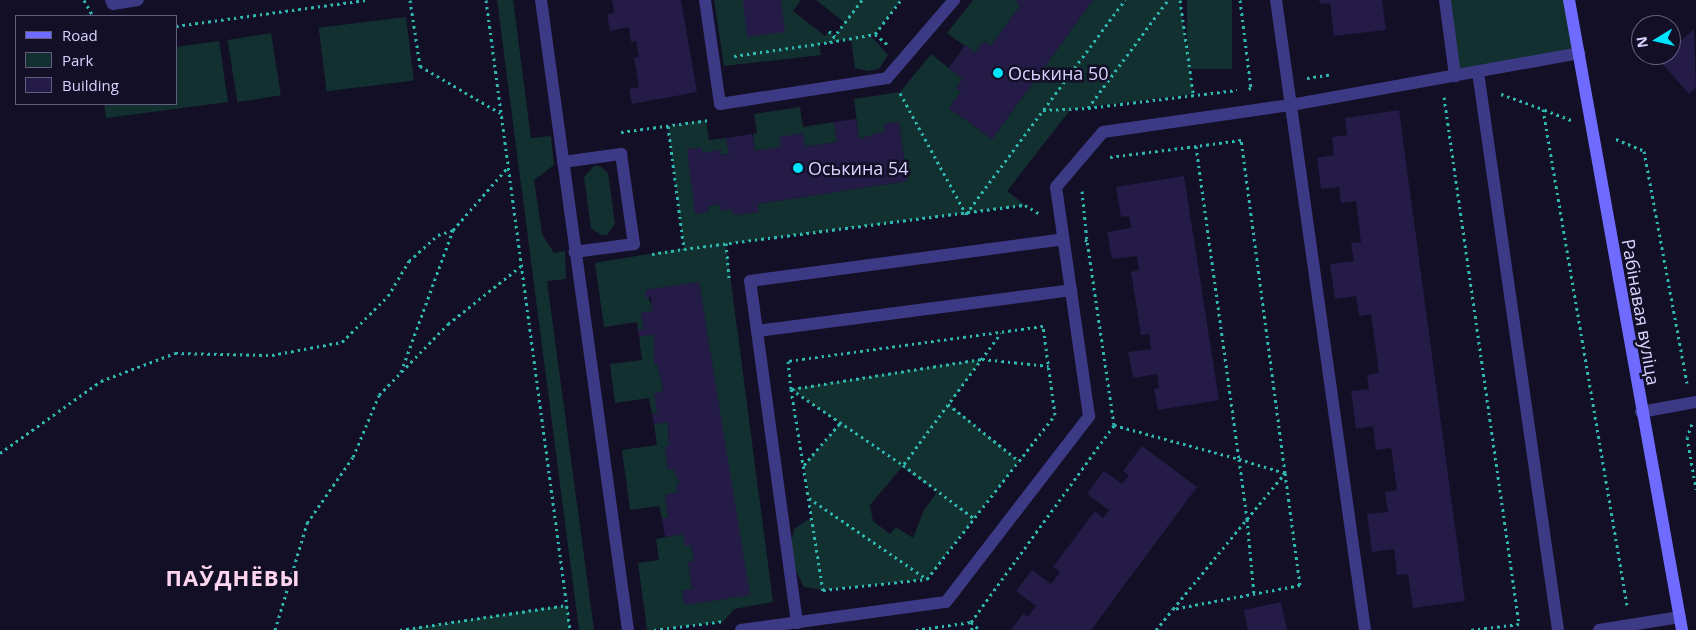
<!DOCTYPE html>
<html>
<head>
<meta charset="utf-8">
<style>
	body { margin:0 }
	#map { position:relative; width:1696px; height:630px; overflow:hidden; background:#130f26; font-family:"Open Sans",sans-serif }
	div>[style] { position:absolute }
	.green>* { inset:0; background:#12302f; transform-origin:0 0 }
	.building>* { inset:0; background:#241b47 }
	.path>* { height:3px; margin-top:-1.5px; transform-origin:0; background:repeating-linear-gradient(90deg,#2fb8b0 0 2.5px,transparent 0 6.5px) }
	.lane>* { height:12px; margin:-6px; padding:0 6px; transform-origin:6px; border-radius:6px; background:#3d3a85 }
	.street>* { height:12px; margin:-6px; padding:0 6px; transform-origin:6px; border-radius:6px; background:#3d3a85 }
	.secondary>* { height:12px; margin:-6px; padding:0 6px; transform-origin:6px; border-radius:6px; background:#6f6bff }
	.dots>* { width:14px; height:14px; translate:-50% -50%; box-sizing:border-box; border:2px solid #130f26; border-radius:50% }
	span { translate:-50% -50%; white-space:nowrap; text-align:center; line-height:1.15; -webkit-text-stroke:5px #130f26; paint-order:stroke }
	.poi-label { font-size:18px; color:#d9d4ff }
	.left { translate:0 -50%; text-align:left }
	.street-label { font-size:18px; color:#d9d4ff }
	.district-label { font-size:22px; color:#ffd6f0; font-weight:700; letter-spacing:1px }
	.legend { position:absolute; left:15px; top:15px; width:162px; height:90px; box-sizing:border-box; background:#130f26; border:1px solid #625e7d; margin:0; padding:6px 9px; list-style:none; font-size:15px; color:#d9d4ff }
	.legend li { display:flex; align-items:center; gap:10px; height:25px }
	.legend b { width:25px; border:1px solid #625e7d }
	.north { position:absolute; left:1631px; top:15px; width:50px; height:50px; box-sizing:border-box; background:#130f26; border:1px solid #625e7d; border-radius:50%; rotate:261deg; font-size:14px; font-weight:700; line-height:20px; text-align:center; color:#d9d4ff }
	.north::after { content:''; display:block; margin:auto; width:18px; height:22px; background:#00e5ff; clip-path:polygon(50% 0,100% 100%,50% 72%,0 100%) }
</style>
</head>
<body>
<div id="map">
	<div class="green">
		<i style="clip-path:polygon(497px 0,513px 0,531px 138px,551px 136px,554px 165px,534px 180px,542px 234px,554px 253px,565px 251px,566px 279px,547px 281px,594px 630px,579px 630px)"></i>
		<i style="clip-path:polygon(714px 0,801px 0,793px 11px,825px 36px,829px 31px,835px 36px,844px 22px,816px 0,901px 0,875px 34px,870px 35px,888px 55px,879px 69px,868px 71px,855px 68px,851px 39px,819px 44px,821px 55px,724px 66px)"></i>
		<i style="clip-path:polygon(973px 0,1016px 0,1020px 6px,991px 46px,984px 41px,975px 53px,947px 33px)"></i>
		<i style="clip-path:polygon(1093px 0,1180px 0,1193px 94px,1071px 109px,1007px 191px,1025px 205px,726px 244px,773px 602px,734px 609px,723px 622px,647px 630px,638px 563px,659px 560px,656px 539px,683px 534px,691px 545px,694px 561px,688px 562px,692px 589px,682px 591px,685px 605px,749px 595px,699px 282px,645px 290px,652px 306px,652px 311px,641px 313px,644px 329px,638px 330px,637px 322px,604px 327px,595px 263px,684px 248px,668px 126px,706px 120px,709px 140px,726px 138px,729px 154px,721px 155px,720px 150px,702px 153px,701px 148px,687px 149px,696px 214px,709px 211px,708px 206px,720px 204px,732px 209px,734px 215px,758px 212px,757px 204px,907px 181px,899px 122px,884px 124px,885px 131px,859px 139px,854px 99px,900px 92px,931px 54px,963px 79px,956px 88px,961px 92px,949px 108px,992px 139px)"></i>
		<i style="left:1187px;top:0;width:45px;height:69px"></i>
		<i style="clip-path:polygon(1445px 0,1569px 0,1579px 53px,1455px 76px)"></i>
		<i style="left:406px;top:17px;width:64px;height:88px;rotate:83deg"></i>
		<i style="left:271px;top:33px;width:63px;height:44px;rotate:81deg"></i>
		<i style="clip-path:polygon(219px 41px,228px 102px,106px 118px,104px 104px,176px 104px,176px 47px)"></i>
		<i style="clip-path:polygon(800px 107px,803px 127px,834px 122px,837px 142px,805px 147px,780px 137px,781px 147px,755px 151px,753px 134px,757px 133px,754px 114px)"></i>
		<i style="clip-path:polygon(594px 166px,600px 166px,608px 173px,615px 224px,607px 235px,601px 235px,591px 228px,584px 177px)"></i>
		<i style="clip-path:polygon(654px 334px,654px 364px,657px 364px,663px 387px,657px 413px,652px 414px,649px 398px,615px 403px,610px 364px,642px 360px,639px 337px)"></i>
		<i style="clip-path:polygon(evenodd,982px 359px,949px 404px,1019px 461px,927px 579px,823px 590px,804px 587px,796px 571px,791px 544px,794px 529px,812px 517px,804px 466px,840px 423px,791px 389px,982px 359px,902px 467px,937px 492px,924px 510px,913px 538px,896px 527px,890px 534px,873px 521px,870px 505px,902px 467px)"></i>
		<i style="clip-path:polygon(668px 422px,669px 446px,665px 447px,668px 469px,674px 469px,680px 484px,676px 485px,677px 493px,665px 495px,668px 518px,662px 519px,659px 506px,630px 510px,622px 450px,657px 445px,654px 424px)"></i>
		<i style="clip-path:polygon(567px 605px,570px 630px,400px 630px)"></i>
	</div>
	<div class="building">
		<i style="clip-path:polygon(612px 0,681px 0,697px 92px,632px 104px,629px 89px,639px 87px,634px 58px,639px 57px,636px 41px,631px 42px,629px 27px,610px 31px,607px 14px,614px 13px)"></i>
		<i style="clip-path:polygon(743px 0,781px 0,785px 32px,747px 37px)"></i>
		<i style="clip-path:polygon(1016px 0,1093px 0,992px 139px,949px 108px,961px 92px,956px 88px,963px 79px,949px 68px,965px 45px,975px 53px,984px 41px,991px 46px,1020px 6px)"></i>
		<i style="clip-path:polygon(1319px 0,1382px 0,1386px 30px,1334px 36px,1330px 3px,1320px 4px)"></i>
		<i style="clip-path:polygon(1694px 29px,1696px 88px,1689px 94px,1659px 60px,1671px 55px,1671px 49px)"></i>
		<i style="clip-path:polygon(1399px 110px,1465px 601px,1413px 608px,1408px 574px,1397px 575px,1394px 549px,1372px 552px,1367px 514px,1388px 512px,1385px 492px,1397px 490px,1391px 448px,1376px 450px,1373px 426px,1356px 429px,1351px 391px,1369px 389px,1367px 375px,1379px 373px,1371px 314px,1359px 316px,1356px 296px,1335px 299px,1330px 264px,1354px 261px,1351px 243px,1361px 242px,1356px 201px,1341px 203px,1339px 187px,1321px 189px,1317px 158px,1334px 155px,1332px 137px,1347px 135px,1345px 118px)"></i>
		<i style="clip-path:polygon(856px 119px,859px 139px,885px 131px,884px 124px,899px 122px,907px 181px,757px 204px,759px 212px,733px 215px,732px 209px,721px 211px,720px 204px,708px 206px,709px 211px,695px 214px,687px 149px,702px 148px,702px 153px,721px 150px,721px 155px,729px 154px,726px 138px,752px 134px,755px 151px,781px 147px,779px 137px,803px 133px,805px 147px,837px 142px,834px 122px)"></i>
		<i style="clip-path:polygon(1184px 176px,1219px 400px,1158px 410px,1154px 389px,1159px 388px,1157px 374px,1133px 378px,1128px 352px,1151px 349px,1149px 334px,1141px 335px,1131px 272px,1139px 270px,1137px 256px,1112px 259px,1107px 232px,1131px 228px,1129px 216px,1121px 217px,1116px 187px)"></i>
		<i style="clip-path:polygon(699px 282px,750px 595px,685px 605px,682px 591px,692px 589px,688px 562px,694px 561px,691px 545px,685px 546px,683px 534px,665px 537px,662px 519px,668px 518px,665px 495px,677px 493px,676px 485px,680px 484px,674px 469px,668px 470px,665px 447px,669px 446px,668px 422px,654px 424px,652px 414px,657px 413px,654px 393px,663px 392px,663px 387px,657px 364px,654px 365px,654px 334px,639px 337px,638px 330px,644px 329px,641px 312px,652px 311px,651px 297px,646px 298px,645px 290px)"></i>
		<i style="clip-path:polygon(1142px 446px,1197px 487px,1091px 630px,1011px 630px,1023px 614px,1028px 617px,1036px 606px,1016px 591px,1032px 570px,1051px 584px,1060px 572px,1053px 567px,1095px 511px,1103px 518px,1109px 510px,1087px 494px,1104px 471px,1122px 484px,1129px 475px,1123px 471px)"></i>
		<i style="clip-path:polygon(1281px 602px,1287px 630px,1248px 630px,1244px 610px)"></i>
	</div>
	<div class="path">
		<i style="left:84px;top:0;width:18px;rotate:61deg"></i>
		<i style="left:410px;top:0;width:67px;rotate:81.4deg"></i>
		<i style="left:420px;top:66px;width:93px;rotate:30.4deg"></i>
		<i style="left:486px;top:0;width:636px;rotate:82.41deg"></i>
		<i style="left:862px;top:0;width:53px;rotate:127.3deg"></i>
		<i style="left:830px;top:42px;width:46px;rotate:-10.1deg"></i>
		<i style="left:875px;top:34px;width:43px;rotate:-52.6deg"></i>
		<i style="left:1180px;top:0;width:94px;rotate:82deg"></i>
		<i style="left:1240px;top:0;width:89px;rotate:82.9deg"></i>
		<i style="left:1251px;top:88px;width:3px;rotate:162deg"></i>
		<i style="left:176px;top:26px;width:192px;rotate:-7.8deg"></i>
		<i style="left:829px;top:31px;width:8px;rotate:40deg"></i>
		<i style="left:875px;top:34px;width:17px;rotate:40deg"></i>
		<i style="left:734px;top:56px;width:97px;rotate:-8.3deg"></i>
		<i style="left:1307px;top:78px;width:26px;rotate:-9deg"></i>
		<i style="left:900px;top:93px;width:138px;rotate:61.4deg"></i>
		<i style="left:966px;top:214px;width:267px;rotate:-53.4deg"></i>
		<i style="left:1501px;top:94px;width:45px;rotate:19.7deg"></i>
		<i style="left:1444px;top:97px;width:532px;rotate:81.9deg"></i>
		<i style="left:1519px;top:624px;width:49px;rotate:173deg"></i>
		<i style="left:1088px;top:108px;width:134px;rotate:-53.5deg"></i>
		<i style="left:1043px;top:110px;width:45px;rotate:-2.5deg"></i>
		<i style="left:1088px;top:108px;width:150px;rotate:-6.9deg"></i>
		<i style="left:1571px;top:120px;width:30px;rotate:-159deg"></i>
		<i style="left:1543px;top:109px;width:503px;rotate:80.39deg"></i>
		<i style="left:668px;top:126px;width:124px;rotate:82.6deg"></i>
		<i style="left:684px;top:249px;width:344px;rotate:-7.4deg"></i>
		<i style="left:1025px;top:205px;width:17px;rotate:31deg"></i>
		<i style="left:621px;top:132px;width:89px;rotate:-7.8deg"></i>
		<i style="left:1616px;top:139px;width:30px;rotate:23deg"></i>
		<i style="left:1644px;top:151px;width:236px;rotate:79.5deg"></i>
		<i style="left:1110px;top:157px;width:87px;rotate:-7.3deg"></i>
		<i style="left:1082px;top:191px;width:50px;rotate:84.3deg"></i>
		<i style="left:726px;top:243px;width:35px;rotate:85deg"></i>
		<i style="left:652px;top:254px;width:32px;rotate:-9deg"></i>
		<i style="left:401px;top:372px;width:151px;rotate:-69.9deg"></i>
		<i style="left:453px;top:230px;width:82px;rotate:-48.9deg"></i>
		<i style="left:791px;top:389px;width:204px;rotate:81deg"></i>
		<i style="left:823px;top:590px;width:105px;rotate:-6deg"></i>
		<i style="left:927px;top:579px;width:150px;rotate:-52.1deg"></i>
		<i style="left:1019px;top:461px;width:58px;rotate:-52deg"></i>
		<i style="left:1055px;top:415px;width:90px;rotate:-97.7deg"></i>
		<i style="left:1043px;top:326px;width:257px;rotate:172.2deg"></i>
		<i style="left:788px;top:361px;width:28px;rotate:84deg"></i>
		<i style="left:791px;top:389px;width:135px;rotate:34.2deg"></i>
		<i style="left:903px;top:465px;width:90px;rotate:36.9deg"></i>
		<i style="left:792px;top:389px;width:192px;rotate:-9deg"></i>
		<i style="left:982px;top:359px;width:67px;rotate:6deg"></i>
		<i style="left:948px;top:404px;width:91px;rotate:38.8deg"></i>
		<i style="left:1692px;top:424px;width:14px;rotate:111deg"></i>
		<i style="left:1687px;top:437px;width:53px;rotate:80.2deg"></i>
		<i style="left:1114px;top:425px;width:130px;rotate:15.2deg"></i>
		<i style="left:1239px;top:459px;width:48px;rotate:16.9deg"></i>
		<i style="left:1285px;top:473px;width:336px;rotate:-97.5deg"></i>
		<i style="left:1241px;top:140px;width:45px;rotate:172.4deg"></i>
		<i style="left:1196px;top:146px;width:316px;rotate:82.2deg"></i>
		<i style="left:1239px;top:459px;width:61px;rotate:82.4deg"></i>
		<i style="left:1247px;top:519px;width:75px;rotate:84.7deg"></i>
		<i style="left:0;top:453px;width:124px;rotate:-35.5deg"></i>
		<i style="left:101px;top:381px;width:79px;rotate:-20.7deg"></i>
		<i style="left:175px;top:353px;width:97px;rotate:1.2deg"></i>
		<i style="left:272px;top:355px;width:71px;rotate:-10.5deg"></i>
		<i style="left:342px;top:342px;width:65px;rotate:-45deg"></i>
		<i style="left:388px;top:296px;width:41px;rotate:-59deg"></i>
		<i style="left:409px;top:261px;width:39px;rotate:-42deg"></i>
		<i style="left:438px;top:235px;width:16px;rotate:-18deg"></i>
		<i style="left:904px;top:464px;width:163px;rotate:-53.5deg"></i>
		<i style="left:804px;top:465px;width:57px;rotate:-49.3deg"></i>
		<i style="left:809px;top:498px;width:143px;rotate:34.5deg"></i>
		<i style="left:275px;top:630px;width:112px;rotate:-73.3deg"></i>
		<i style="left:307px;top:523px;width:80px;rotate:-55.1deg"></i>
		<i style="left:353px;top:457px;width:67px;rotate:-67.2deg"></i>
		<i style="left:379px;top:395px;width:99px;rotate:-45.8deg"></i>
		<i style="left:448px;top:324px;width:93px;rotate:-38.5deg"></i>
		<i style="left:400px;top:630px;width:169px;rotate:-8.5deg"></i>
		<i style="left:654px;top:630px;width:71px;rotate:-7.3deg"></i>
		<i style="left:916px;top:630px;width:56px;rotate:-8.3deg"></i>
		<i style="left:971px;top:622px;width:243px;rotate:-54deg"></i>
		<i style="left:1114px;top:425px;width:186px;rotate:-98.3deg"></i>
		<i style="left:1087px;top:241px;width:4px;rotate:-146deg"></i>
		<i style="left:972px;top:630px;width:8px;rotate:-97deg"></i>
		<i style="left:971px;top:622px;width:12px;rotate:42deg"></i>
		<i style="left:1156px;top:630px;width:27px;rotate:-51deg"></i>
		<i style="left:1173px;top:609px;width:117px;rotate:-50.6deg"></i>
		<i style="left:1247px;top:519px;width:60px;rotate:-50.4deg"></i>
		<i style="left:1285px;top:473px;width:113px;rotate:82.4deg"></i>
		<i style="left:1300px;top:585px;width:129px;rotate:169.3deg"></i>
	</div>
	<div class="lane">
		<i style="left:111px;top:0;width:4px;rotate:63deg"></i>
		<i style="left:113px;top:4px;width:25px;rotate:-9deg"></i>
		<i style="left:541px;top:0;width:636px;rotate:82.14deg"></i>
		<i style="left:705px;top:0;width:105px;rotate:81.8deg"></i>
		<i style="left:720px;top:104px;width:169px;rotate:-8.8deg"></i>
		<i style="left:887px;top:78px;width:103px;rotate:-49.3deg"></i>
		<i style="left:1276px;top:0;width:636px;rotate:81.96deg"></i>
		<i style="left:1445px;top:0;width:77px;rotate:82.5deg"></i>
		<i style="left:1478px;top:72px;width:564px;rotate:81.84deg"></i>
		<i style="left:563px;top:162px;width:59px;rotate:-7.9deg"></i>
		<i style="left:621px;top:154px;width:91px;rotate:81.8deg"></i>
		<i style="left:634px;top:244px;width:60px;rotate:172.3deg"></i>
		<i style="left:757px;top:331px;width:317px;rotate:-7.4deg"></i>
		<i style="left:797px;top:623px;width:345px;rotate:-97.8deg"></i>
		<i style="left:750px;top:281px;width:316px;rotate:-7.6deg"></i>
		<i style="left:741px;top:630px;width:207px;rotate:-7.8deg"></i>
		<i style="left:946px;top:602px;width:235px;rotate:-52.4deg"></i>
		<i style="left:1089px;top:416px;width:231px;rotate:-98.2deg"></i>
		<i style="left:1056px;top:187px;width:72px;rotate:-49.5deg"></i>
		<i style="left:1103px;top:132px;width:190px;rotate:-8.2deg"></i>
		<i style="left:1291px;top:105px;width:293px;rotate:-10.2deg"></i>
		<i style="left:1599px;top:630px;width:82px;rotate:-9.1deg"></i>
	</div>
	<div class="street">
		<i style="left:1641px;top:412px;width:56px;rotate:-10.3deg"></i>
	</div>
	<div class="secondary">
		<i style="left:1569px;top:0;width:640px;rotate:79.83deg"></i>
	</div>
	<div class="dots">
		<i style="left:998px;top:73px;background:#00e5ff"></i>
		<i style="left:798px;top:168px;background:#00e5ff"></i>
	</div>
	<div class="poi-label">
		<span class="left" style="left:1008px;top:73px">Оськина 50</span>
		<span class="left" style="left:808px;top:168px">Оськина 54</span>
	</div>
	<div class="street-label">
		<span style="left:1641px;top:312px;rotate:80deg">Рабінавая вуліца</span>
	</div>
	<div class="district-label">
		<span style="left:233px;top:578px">ПАЎДНЁВЫ</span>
	</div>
	<ul class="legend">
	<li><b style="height:6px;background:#6f6bff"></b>Road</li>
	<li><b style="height:14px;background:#12302f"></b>Park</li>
	<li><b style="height:14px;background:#241b47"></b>Building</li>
	</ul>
	<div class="north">N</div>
</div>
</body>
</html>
